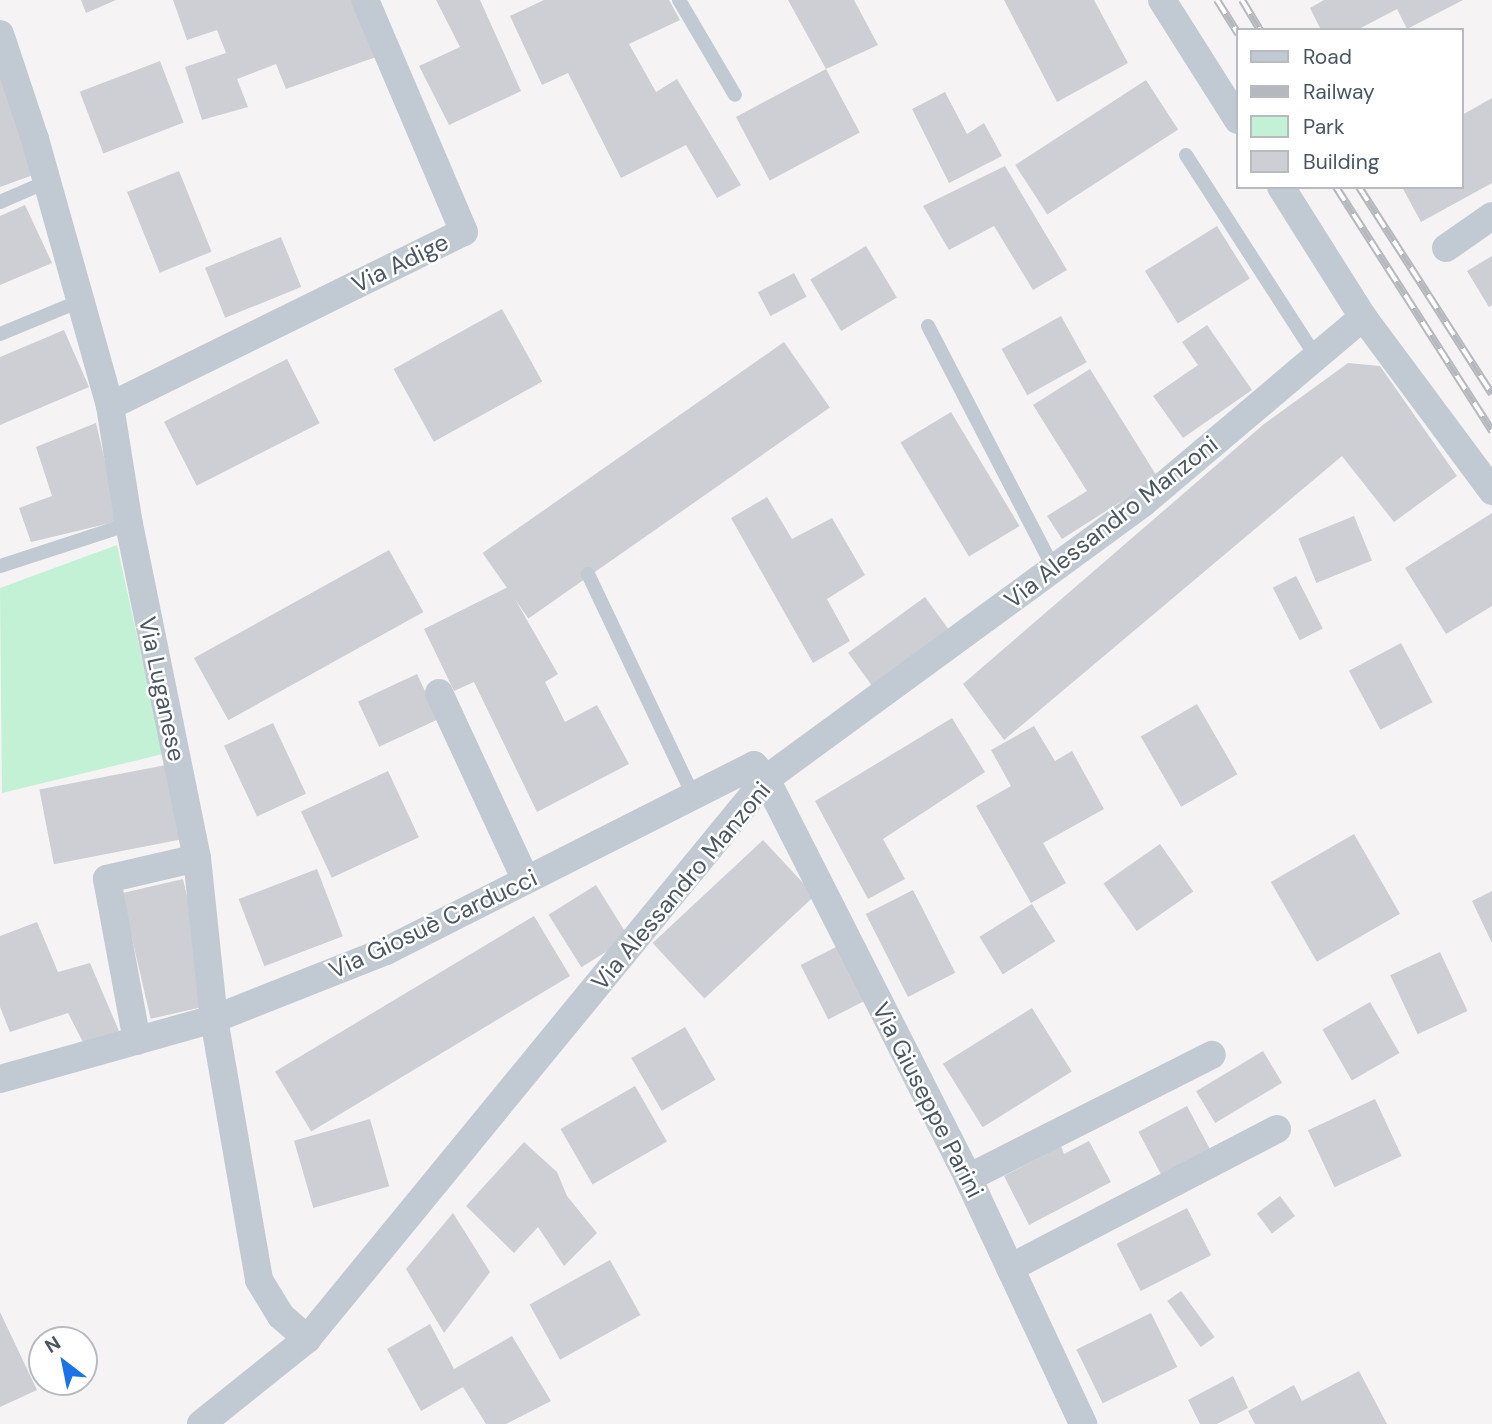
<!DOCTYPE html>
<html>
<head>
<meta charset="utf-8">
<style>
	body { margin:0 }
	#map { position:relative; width:1492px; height:1424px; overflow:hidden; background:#f5f3f3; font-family:"DM Sans",sans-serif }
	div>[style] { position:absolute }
	.green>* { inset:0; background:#c3f1d5 }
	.building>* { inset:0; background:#cdcfd5; transform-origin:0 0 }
	.service>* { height:14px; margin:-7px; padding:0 7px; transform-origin:7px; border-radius:7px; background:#c1cad2 }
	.minor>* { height:28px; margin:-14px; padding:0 14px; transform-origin:14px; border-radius:14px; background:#c1cad2 }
	.rail>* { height:8px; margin-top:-4px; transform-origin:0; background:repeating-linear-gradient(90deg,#fff 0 16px,#b5b8bd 0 32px); box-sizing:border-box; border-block:2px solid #b5b8bd }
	span { translate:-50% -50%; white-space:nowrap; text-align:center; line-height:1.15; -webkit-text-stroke:5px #fff; paint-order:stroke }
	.street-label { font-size:24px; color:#4a5661 }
	.legend { position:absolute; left:1236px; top:28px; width:228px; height:161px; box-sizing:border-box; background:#fff; border:2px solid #b7bbc0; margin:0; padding:9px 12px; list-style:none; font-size:21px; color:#4a5661 }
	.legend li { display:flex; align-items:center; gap:14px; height:35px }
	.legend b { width:35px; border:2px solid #b7bbc0 }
	.north { position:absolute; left:28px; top:1326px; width:70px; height:70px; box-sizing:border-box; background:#fff; border:2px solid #b7bbc0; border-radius:50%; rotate:328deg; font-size:19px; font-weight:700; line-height:28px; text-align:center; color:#4a5661 }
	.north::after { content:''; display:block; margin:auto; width:24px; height:32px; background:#1a73e8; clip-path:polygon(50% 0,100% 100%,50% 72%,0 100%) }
</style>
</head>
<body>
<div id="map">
	<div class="green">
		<i style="clip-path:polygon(117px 545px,163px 754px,2px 793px,0 588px)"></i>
	</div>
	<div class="building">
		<i style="clip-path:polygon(81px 0,116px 0,86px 13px)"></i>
		<i style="clip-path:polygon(173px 0,355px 0,376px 57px,286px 89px,276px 64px,237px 79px,248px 107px,202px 120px,185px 67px,226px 53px,217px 30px,187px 40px)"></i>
		<i style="clip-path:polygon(436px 0,480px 0,521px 91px,449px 125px,419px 66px,460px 47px)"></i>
		<i style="clip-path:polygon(544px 0,669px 0,680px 20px,629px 44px,656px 92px,677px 79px,741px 185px,717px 198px,686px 145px,621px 178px,568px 73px,542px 85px,510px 16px)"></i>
		<i style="clip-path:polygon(788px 0,854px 0,878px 45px,826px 69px)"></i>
		<i style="clip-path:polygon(1004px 0,1094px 0,1128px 63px,1057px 102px)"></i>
		<i style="clip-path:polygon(1324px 0,1463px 0,1407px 29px,1397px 9px,1357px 30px,1321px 30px,1310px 8px)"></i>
		<i style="left:160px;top:61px;width:66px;height:86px;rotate:69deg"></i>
		<i style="left:826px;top:69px;width:72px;height:102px;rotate:62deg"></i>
		<i style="clip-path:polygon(0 70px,36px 174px,0 187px)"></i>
		<i style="left:1146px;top:80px;width:59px;height:156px;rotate:57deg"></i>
		<i style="clip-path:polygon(945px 92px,967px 134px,984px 123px,1002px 156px,949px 183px,912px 109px)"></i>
		<i style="clip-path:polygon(1492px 98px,1492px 183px,1421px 222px,1402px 187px,1462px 187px,1462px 115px)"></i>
		<i style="clip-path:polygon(1005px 166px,1067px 270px,1033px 290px,994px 226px,949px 250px,923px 206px)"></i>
		<i style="left:179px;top:171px;width:87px;height:56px;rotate:68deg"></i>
		<i style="clip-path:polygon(25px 205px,52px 263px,0 285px,0 216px)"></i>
		<i style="left:1217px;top:226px;width:62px;height:85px;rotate:58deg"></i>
		<i style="left:281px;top:237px;width:54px;height:82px;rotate:68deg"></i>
		<i style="left:866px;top:246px;width:60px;height:65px;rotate:59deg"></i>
		<i style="clip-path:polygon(1492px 256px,1492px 305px,1489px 307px,1467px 271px)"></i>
		<i style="left:794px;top:273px;width:27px;height:41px;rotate:62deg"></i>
		<i style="left:502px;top:309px;width:83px;height:124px;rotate:61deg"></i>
		<i style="left:1061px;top:316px;width:53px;height:68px;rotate:61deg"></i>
		<i style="clip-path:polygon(1207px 325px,1252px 390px,1183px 438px,1153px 396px,1198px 365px,1182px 342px)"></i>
		<i style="clip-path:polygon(64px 330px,89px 387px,0 425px,0 357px)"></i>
		<i style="left:784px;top:342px;width:80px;height:368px;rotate:55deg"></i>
		<i style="left:287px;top:359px;width:72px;height:138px;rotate:63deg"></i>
		<i style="clip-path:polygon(1348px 363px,1380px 366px,1457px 476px,1394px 522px,1342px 456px,1004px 740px,963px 684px,1264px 424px)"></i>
		<i style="clip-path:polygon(1090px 369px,1158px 478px,1062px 539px,1047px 516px,1087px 491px,1033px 405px)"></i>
		<i style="left:951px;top:412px;width:133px;height:59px;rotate:59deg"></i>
		<i style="clip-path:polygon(96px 423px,119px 521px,31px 542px,19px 508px,52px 496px,36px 447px)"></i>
		<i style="clip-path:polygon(767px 497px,792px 539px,832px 518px,865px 575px,827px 599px,850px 641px,813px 663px,731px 518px)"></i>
		<i style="clip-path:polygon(1492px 513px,1492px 606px,1446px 634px,1405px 568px)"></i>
		<i style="left:1354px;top:516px;width:48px;height:60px;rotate:68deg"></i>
		<i style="left:389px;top:550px;width:71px;height:223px;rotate:61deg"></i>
		<i style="left:1296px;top:576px;width:59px;height:26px;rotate:63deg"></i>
		<i style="clip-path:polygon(508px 587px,558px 674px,545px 682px,565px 722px,597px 705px,629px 764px,537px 812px,474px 682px,454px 691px,424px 629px)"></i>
		<i style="left:925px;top:597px;width:43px;height:95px;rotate:54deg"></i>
		<i style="left:1401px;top:643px;width:67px;height:59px;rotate:62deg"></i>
		<i style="left:417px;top:674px;width:50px;height:65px;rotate:65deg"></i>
		<i style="left:1197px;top:704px;width:81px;height:65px;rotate:60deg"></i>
		<i style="clip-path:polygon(952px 718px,985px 772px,883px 839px,905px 879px,868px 899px,815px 801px)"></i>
		<i style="left:273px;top:723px;width:78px;height:54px;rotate:65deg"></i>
		<i style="clip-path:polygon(1034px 726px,1055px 761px,1072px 751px,1104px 809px,1043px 843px,1066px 883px,1031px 903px,976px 806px,1011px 786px,991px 750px)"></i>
		<i style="left:166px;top:765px;width:76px;height:129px;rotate:79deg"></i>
		<i style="left:388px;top:771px;width:73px;height:96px;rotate:65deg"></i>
		<i style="left:1354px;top:834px;width:92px;height:96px;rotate:60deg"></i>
		<i style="left:763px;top:840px;width:76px;height:151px;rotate:47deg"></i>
		<i style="left:1160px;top:844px;width:58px;height:69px;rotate:55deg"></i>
		<i style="left:317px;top:869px;width:72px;height:84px;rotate:69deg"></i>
		<i style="left:183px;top:879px;width:129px;height:63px;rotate:77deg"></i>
		<i style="left:596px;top:885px;width:62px;height:56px;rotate:58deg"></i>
		<i style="left:913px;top:890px;width:93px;height:53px;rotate:63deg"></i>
		<i style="clip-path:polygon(1492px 891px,1492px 943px,1472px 901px)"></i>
		<i style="left:1032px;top:904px;width:44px;height:62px;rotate:58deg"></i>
		<i style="left:534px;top:916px;width:70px;height:302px;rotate:59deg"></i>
		<i style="clip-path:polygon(37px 922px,58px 972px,90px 963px,119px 1031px,85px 1046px,68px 1013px,10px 1032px,0 1007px,0 936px)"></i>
		<i style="left:838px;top:946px;width:61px;height:42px;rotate:63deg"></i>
		<i style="left:1440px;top:952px;width:65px;height:55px;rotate:65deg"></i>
		<i style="left:1370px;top:1002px;width:59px;height:55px;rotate:60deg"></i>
		<i style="left:1032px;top:1008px;width:75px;height:105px;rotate:58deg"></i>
		<i style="left:685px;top:1027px;width:61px;height:62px;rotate:60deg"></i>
		<i style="left:1263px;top:1051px;width:37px;height:78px;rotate:59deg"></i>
		<i style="left:635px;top:1086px;width:64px;height:86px;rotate:60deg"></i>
		<i style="left:1375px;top:1099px;width:63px;height:74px;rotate:65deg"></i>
		<i style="left:1187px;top:1106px;width:53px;height:55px;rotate:62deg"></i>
		<i style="left:370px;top:1119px;width:70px;height:79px;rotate:74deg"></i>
		<i style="clip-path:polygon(1089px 1141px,1111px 1182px,1029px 1225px,1004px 1176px,1061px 1146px,1064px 1154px)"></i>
		<i style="clip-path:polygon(524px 1142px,557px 1172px,567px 1196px,597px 1233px,564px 1266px,538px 1227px,514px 1253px,466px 1206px)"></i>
		<i style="left:1280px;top:1196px;width:25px;height:29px;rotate:53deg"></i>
		<i style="left:1187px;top:1208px;width:53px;height:79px;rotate:63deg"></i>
		<i style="clip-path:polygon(453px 1213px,490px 1272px,444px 1333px,406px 1269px)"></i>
		<i style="left:610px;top:1260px;width:63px;height:92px;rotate:61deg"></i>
		<i style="left:1181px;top:1291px;width:57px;height:17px;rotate:54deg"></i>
		<i style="clip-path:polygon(0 1312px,37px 1390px,0 1407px)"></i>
		<i style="left:1151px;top:1313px;width:60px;height:83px;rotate:64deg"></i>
		<i style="clip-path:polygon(430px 1324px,454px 1369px,512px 1336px,551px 1401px,506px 1424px,486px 1424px,463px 1387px,421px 1411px,387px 1349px)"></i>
		<i style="clip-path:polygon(1359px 1371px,1387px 1424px,1255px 1424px,1248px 1411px,1294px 1385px,1302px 1401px)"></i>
		<i style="clip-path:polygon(1233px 1376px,1248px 1408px,1217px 1424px,1200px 1424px,1188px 1400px)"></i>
	</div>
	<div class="service">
		<i style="left:679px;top:0;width:110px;rotate:59.5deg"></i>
		<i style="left:1186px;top:155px;width:240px;rotate:57.2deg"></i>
		<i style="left:0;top:202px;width:50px;rotate:-23.5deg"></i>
		<i style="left:928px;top:326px;width:274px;rotate:62.6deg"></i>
		<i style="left:0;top:334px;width:87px;rotate:-22.4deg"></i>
		<i style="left:0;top:566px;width:136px;rotate:-18deg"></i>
		<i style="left:588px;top:574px;width:245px;rotate:64.6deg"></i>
	</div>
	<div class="minor">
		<i style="left:1162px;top:0;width:142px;rotate:57.7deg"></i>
		<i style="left:0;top:34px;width:111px;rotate:71.6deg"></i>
		<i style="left:35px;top:139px;width:277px;rotate:74.3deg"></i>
		<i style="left:110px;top:406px;width:120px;rotate:80.9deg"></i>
		<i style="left:129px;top:524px;width:341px;rotate:78.5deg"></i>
		<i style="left:197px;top:858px;width:162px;rotate:84deg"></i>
		<i style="left:214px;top:1019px;width:265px;rotate:80.2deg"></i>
		<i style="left:259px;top:1280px;width:42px;rotate:58.6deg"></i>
		<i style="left:281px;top:1316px;width:35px;rotate:41deg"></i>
		<i style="left:1281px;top:187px;width:154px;rotate:57.8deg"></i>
		<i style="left:1363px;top:317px;width:217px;rotate:53.4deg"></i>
		<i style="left:1446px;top:248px;width:56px;rotate:-34.8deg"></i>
		<i style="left:110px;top:406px;width:394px;rotate:-26.2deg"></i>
		<i style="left:464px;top:232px;width:252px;rotate:-113.1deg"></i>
		<i style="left:439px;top:693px;width:206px;rotate:65.1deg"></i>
		<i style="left:137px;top:1041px;width:165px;rotate:-100.5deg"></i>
		<i style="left:107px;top:879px;width:92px;rotate:-13.1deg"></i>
		<i style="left:0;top:1079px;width:222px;rotate:-15.7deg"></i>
		<i style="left:214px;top:1019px;width:185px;rotate:-21.6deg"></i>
		<i style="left:386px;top:951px;width:412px;rotate:-26.8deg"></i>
		<i style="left:754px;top:765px;width:18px;rotate:49deg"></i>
		<i style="left:766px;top:779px;width:447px;rotate:63.1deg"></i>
		<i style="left:968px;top:1178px;width:272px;rotate:64.9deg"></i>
		<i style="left:968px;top:1178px;width:273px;rotate:-26.8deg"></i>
		<i style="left:1010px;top:1268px;width:301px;rotate:-27.5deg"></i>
		<i style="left:201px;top:1424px;width:136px;rotate:-38.7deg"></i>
		<i style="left:307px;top:1339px;width:724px;rotate:-50.66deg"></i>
		<i style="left:766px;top:779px;width:467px;rotate:-36.2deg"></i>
		<i style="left:1143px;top:503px;width:288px;rotate:-40.2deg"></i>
	</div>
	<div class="rail">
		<i style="left:1217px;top:0;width:40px;rotate:58deg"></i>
		<i style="left:1242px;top:0;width:35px;rotate:59deg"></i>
		<i style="left:1336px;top:187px;width:290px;rotate:57.4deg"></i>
		<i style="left:1359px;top:187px;width:246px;rotate:57.3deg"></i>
	</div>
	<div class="street-label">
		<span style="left:400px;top:263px;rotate:-26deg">Via Adige</span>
		<span style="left:1111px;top:522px;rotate:-38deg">Via Alessandro Manzoni</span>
		<span style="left:162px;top:689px;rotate:78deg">Via Luganese</span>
		<span style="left:681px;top:886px;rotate:-50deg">Via Alessandro Manzoni</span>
		<span style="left:433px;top:924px;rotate:-25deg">Via Giosuè Carducci</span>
		<span style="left:928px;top:1100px;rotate:63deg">Via Giuseppe Parini</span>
	</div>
	<ul class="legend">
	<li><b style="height:9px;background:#c1cad2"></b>Road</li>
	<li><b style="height:9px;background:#b5b8bd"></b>Railway</li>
	<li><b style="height:19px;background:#c3f1d5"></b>Park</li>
	<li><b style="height:19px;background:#cdcfd5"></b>Building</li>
	</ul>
	<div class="north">N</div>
</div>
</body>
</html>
